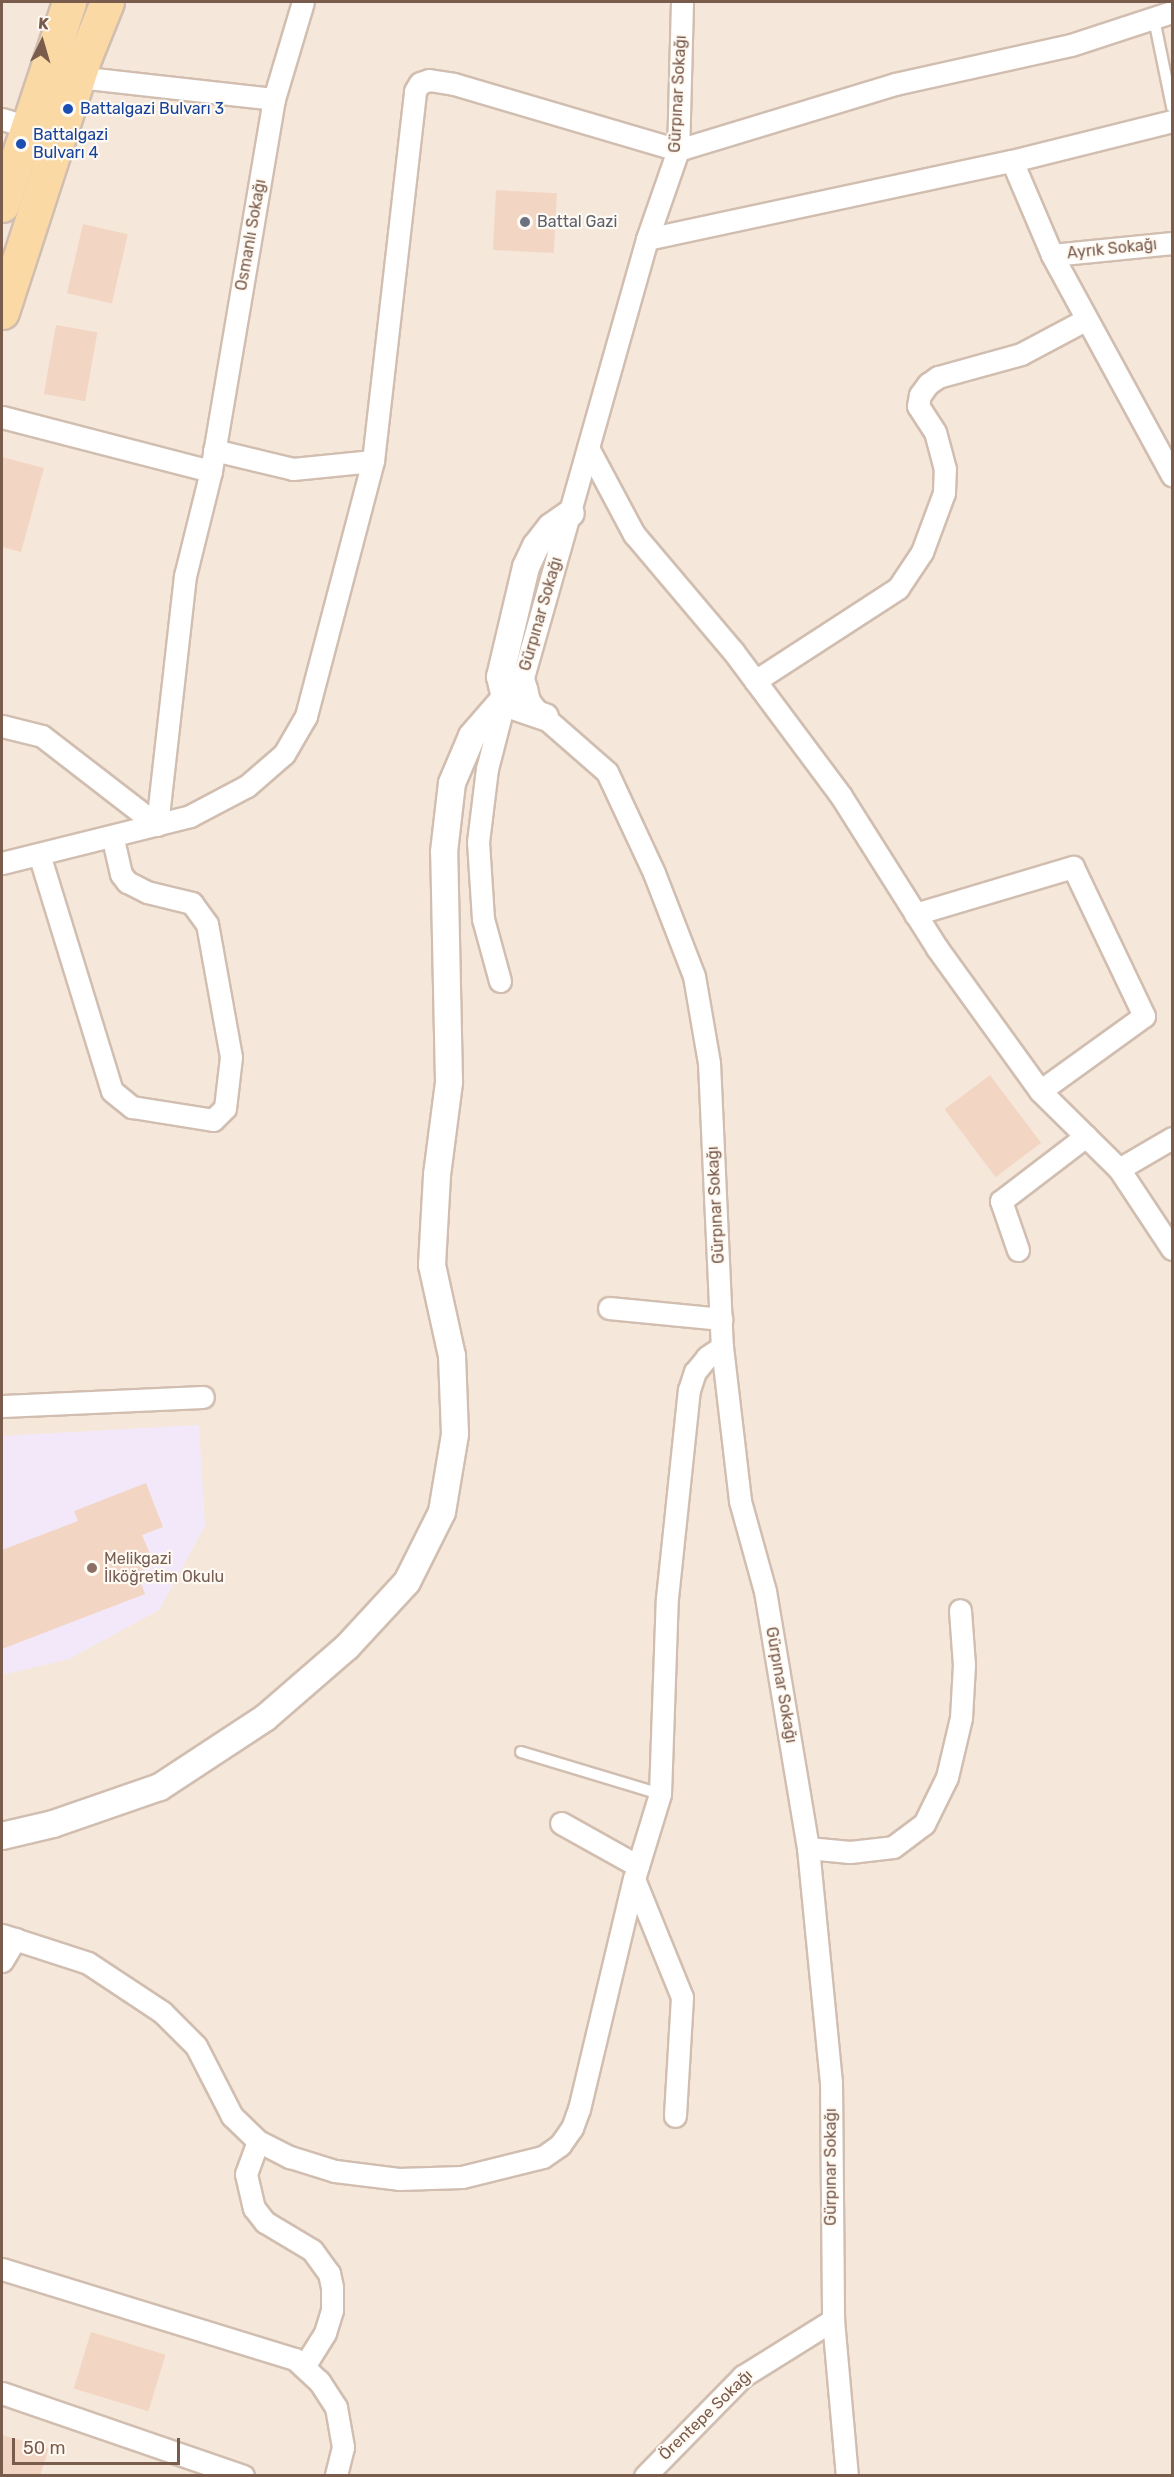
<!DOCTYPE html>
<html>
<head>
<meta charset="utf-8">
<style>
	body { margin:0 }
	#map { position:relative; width:1174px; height:2477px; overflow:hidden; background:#fdf6ec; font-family:Rubik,sans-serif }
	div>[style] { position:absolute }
	.residential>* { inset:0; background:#f5e8da; transform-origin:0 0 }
	.education>* { inset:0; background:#f3e8fa }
	.building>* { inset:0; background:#f3d5c3; transform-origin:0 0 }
	.roads { filter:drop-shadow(2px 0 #d1beb0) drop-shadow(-2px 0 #d1beb0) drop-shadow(0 2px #d1beb0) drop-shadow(0 -2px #d1beb0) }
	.service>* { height:10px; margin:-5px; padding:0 5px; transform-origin:5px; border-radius:5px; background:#fff }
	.minor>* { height:21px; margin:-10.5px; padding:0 10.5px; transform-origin:10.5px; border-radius:10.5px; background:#fff }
	.tertiary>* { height:26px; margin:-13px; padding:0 13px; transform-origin:13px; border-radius:13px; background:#fff }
	.primary>* { height:33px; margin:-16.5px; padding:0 16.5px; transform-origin:16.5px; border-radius:16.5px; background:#fbd9a5 }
	.dots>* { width:16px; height:16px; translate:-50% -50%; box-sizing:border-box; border:3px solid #fffaf3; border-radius:50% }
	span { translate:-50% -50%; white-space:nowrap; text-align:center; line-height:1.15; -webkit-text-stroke:4.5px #fffaf3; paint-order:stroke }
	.street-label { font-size:16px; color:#7a5c4d }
	.transit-label { font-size:16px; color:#164399 }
	.left { translate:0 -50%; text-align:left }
	.worship-label { font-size:16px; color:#5b616d }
	.education-label { font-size:16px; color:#785e54 }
	.frame { position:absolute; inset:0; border:3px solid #7a5c4d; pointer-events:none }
	.north { position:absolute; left:12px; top:12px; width:60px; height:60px; -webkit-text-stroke:4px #fffaf3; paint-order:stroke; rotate:5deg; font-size:16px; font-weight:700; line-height:24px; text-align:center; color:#7a5c4d }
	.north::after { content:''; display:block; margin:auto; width:21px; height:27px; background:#7a5c4d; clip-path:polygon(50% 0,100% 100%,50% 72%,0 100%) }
	.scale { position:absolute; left:12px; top:2438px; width:168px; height:27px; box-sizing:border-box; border:3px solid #7a5c4d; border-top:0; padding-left:8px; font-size:18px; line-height:21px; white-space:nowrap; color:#7a5c4d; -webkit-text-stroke:4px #fffaf3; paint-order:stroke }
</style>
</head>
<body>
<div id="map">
	<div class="residential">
		<i style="left:2px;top:2px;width:1170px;height:2474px"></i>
	</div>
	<div class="education">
		<i style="clip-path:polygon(199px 1425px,205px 1526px,159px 1610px,69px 1659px,2px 1675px,2px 1436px)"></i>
	</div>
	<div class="building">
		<i style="left:496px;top:190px;width:61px;height:60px;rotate:3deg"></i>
		<i style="left:83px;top:224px;width:46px;height:71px;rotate:13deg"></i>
		<i style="left:56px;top:325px;width:42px;height:70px;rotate:10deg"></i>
		<i style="clip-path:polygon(2px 457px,44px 468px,21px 552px,2px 547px)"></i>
		<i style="left:990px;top:1075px;width:85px;height:57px;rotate:53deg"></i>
		<i style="clip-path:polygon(146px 1483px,163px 1527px,142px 1535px,155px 1565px,137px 1572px,145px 1594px,2px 1649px,2px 1550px,78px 1521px,74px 1511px)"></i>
		<i style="left:91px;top:2332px;width:78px;height:59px;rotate:17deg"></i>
		<i style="clip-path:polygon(2px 2435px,49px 2448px,40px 2476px,2px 2476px)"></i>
	</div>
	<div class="roads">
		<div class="service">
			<i style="left:1154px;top:19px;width:90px;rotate:78.4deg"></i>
			<i style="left:521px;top:1752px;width:145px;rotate:16.8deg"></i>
		</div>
		<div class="minor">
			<i style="left:682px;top:2px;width:148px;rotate:91.5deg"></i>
			<i style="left:678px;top:150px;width:94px;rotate:109.2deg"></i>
			<i style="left:647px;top:239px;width:456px;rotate:105.8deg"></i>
			<i style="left:523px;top:678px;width:24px;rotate:75deg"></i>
			<i style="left:529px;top:701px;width:11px;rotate:52deg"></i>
			<i style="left:536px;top:710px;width:94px;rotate:41.1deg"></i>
			<i style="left:607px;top:772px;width:111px;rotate:65deg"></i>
			<i style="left:654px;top:873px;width:110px;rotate:68.8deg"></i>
			<i style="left:694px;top:976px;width:88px;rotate:80.2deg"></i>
			<i style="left:709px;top:1063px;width:284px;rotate:87.4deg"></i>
			<i style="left:722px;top:1347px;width:155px;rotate:83.3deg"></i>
			<i style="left:740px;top:1501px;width:93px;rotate:74.5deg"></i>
			<i style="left:765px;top:1591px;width:261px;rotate:80.5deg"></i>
			<i style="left:808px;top:1848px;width:234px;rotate:84.4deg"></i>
			<i style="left:831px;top:2081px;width:239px;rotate:89.5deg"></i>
			<i style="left:833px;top:2320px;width:157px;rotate:84.9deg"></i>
			<i style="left:78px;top:77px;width:197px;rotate:6.4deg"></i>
			<i style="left:2px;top:119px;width:27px;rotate:17deg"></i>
			<i style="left:1012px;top:161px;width:102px;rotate:66.9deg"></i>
			<i style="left:1052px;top:255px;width:251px;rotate:61.4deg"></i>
			<i style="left:647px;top:239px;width:373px;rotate:-12.1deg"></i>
			<i style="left:1012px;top:161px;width:165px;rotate:-14deg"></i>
			<i style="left:1052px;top:255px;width:121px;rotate:-5.7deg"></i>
			<i style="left:2px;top:417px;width:216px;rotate:14.5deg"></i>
			<i style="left:588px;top:448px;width:98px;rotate:61.9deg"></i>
			<i style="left:634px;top:534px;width:153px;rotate:49.8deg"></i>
			<i style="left:733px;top:651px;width:181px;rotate:53.3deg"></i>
			<i style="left:841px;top:796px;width:180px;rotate:57.7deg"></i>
			<i style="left:937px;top:948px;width:176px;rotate:54.2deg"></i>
			<i style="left:1040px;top:1091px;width:111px;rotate:44.6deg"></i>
			<i style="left:1119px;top:1169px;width:96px;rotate:56.5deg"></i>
			<i style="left:214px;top:450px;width:81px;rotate:13.5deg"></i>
			<i style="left:293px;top:469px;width:80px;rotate:-5.7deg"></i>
			<i style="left:755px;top:681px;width:171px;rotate:-33deg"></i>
			<i style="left:898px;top:588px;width:43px;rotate:-56.3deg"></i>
			<i style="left:922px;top:552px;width:63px;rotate:-69.6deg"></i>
			<i style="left:944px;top:493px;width:24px;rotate:-88deg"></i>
			<i style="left:945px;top:469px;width:38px;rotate:-105deg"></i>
			<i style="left:935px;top:432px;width:31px;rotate:-123deg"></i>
			<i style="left:918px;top:406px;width:11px;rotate:-80deg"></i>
			<i style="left:920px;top:395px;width:14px;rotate:-54deg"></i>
			<i style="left:928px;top:384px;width:12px;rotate:-35deg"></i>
			<i style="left:938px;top:377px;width:86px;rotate:-15.5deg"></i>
			<i style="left:1021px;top:354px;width:72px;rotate:-28deg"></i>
			<i style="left:2px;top:726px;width:41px;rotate:14deg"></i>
			<i style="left:42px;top:736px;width:145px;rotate:37.7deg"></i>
			<i style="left:157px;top:825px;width:251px;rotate:-83.6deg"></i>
			<i style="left:185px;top:576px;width:108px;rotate:-76.1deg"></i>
			<i style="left:211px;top:471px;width:377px;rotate:-80.4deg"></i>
			<i style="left:274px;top:99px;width:101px;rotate:-73.4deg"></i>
			<i style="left:39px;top:854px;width:248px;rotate:72.9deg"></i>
			<i style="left:112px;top:1091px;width:26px;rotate:39deg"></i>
			<i style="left:132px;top:1107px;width:82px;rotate:9.1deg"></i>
			<i style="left:213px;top:1120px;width:17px;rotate:-45deg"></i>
			<i style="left:225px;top:1108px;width:51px;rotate:-83.3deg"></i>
			<i style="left:231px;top:1057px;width:135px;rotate:-100.2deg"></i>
			<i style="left:207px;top:924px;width:26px;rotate:-126deg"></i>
			<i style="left:192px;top:903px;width:46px;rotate:-166.3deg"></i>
			<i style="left:147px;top:892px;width:22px;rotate:-153deg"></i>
			<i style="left:127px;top:882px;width:10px;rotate:-127deg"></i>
			<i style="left:121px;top:874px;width:37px;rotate:-103deg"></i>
			<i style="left:2px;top:863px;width:194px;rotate:-14deg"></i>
			<i style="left:190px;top:816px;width:64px;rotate:-27.8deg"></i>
			<i style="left:247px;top:786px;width:49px;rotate:-40.9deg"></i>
			<i style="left:284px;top:754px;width:44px;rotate:-59.9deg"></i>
			<i style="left:306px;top:716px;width:264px;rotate:-75.3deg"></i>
			<i style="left:373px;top:461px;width:372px;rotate:-83.5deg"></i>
			<i style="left:415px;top:91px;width:9px;rotate:-58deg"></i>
			<i style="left:420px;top:83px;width:9px;rotate:-18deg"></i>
			<i style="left:429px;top:80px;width:25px;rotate:9deg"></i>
			<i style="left:454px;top:84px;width:234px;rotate:16.4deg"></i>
			<i style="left:678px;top:150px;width:227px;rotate:-16.9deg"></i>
			<i style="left:895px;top:84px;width:180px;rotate:-12.5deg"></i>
			<i style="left:1071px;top:45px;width:106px;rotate:-18.1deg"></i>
			<i style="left:915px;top:914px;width:165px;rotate:-16.6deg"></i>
			<i style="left:1073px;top:867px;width:165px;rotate:64.5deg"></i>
			<i style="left:1144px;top:1016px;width:128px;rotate:144.2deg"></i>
			<i style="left:500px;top:981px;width:64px;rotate:-105.3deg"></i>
			<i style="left:483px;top:919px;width:77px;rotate:-93.7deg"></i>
			<i style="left:478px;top:842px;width:74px;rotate:-83deg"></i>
			<i style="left:487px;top:769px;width:72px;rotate:-75.6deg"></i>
			<i style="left:1119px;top:1169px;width:61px;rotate:-30.3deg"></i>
			<i style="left:1018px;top:1250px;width:52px;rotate:-109.1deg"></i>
			<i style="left:1001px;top:1201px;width:107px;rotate:-37.4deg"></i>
			<i style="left:609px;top:1308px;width:113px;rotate:5.6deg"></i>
			<i style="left:2px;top:1406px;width:201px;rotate:-2.6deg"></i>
			<i style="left:561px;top:1823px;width:88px;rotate:29.2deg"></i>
			<i style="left:808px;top:1848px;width:42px;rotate:5.4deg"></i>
			<i style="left:850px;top:1852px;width:43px;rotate:-6.6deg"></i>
			<i style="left:893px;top:1847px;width:39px;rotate:-37deg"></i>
			<i style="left:924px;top:1824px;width:52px;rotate:-63.9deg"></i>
			<i style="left:947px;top:1777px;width:61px;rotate:-76.7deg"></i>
			<i style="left:961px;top:1718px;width:53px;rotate:-86.8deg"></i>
			<i style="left:964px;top:1665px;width:55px;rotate:-94.2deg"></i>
			<i style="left:634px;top:1879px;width:127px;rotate:67.9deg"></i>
			<i style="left:682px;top:1997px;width:119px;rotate:93.4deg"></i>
			<i style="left:2px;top:1935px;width:90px;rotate:18deg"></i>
			<i style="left:88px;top:1963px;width:89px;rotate:33.5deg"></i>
			<i style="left:162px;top:2012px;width:48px;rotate:45deg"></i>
			<i style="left:196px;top:2046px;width:79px;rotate:62.8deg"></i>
			<i style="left:232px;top:2116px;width:36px;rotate:44deg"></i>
			<i style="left:258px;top:2141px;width:36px;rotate:27deg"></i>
			<i style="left:290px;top:2157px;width:47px;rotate:17.3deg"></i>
			<i style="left:335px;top:2171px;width:64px;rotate:7.1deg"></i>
			<i style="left:399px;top:2179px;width:63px;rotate:-1.8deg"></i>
			<i style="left:462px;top:2177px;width:83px;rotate:-13.9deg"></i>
			<i style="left:543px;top:2157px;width:21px;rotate:-35deg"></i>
			<i style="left:560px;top:2145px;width:21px;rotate:-55deg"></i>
			<i style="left:572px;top:2128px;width:20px;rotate:-70deg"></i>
			<i style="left:579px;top:2109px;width:236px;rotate:-76.6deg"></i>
			<i style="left:634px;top:1879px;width:89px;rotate:-73deg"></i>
			<i style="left:660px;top:1794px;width:196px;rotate:-88deg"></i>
			<i style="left:667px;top:1598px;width:209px;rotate:-84deg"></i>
			<i style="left:689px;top:1390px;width:19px;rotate:-72deg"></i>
			<i style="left:695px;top:1372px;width:19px;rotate:-51deg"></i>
			<i style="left:707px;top:1357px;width:18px;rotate:-34deg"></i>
			<i style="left:2px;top:1961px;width:26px;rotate:-59deg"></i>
			<i style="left:258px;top:2141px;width:35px;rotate:110deg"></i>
			<i style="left:246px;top:2174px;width:35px;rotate:77deg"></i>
			<i style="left:254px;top:2208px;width:18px;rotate:52deg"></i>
			<i style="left:265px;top:2222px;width:55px;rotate:30.8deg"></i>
			<i style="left:312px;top:2250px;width:29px;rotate:54deg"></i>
			<i style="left:329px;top:2273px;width:14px;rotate:78deg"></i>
			<i style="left:332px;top:2287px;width:23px;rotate:90deg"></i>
			<i style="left:332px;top:2310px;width:24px;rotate:107deg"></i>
			<i style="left:325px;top:2333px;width:40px;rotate:122deg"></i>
			<i style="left:2px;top:2269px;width:307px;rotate:17.1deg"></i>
			<i style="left:295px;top:2359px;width:33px;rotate:43deg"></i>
			<i style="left:319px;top:2381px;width:31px;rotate:57deg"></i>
			<i style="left:336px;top:2407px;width:41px;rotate:80.1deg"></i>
			<i style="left:343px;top:2447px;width:30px;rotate:104deg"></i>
			<i style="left:2px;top:2393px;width:255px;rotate:19deg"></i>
			<i style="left:645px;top:2476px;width:140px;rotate:-45.6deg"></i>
			<i style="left:743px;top:2376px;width:106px;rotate:-31.9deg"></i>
		</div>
		<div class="tertiary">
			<i style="left:545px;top:717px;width:34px;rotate:-161deg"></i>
			<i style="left:513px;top:706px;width:11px;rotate:-135deg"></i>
			<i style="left:505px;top:698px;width:22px;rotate:-103deg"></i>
			<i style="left:500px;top:677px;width:113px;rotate:-76.7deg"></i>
			<i style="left:526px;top:567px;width:23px;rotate:-65deg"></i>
			<i style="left:536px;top:546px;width:24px;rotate:-52deg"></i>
			<i style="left:551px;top:527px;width:24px;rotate:-35deg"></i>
			<i style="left:2px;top:1836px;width:52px;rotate:-13.2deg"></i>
			<i style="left:53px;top:1824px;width:113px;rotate:-19.1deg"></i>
			<i style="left:160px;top:1787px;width:126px;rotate:-33.3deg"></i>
			<i style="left:265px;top:1718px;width:108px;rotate:-40.9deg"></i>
			<i style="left:347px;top:1647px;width:88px;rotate:-47.3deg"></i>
			<i style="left:407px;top:1582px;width:78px;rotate:-63.4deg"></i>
			<i style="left:442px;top:1512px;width:79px;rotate:-80.5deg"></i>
			<i style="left:455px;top:1434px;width:78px;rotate:-92.2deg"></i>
			<i style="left:452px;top:1356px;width:93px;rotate:-102.4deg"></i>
			<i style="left:432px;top:1265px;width:90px;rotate:-86.8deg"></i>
			<i style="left:437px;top:1175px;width:94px;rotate:-82.6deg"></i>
			<i style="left:449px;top:1082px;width:230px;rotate:-91.2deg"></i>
			<i style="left:444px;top:852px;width:69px;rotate:-83.4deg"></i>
			<i style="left:452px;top:783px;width:51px;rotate:-66.9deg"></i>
			<i style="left:472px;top:736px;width:50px;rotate:-49deg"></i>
			<i style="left:505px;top:698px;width:21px;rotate:-23deg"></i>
		</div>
		<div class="primary">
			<i style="left:2px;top:205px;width:214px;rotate:-71.7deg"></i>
			<i style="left:2px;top:312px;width:271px;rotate:-72deg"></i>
			<i style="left:86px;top:54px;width:56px;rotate:-68deg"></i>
		</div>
	</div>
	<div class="dots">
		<i style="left:68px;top:109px;background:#1a4fb4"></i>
		<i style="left:21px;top:144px;background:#1a4fb4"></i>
		<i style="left:525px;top:222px;background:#6b7280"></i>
		<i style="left:92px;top:1568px;background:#8d6e63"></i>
	</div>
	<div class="street-label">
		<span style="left:678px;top:94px;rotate:-87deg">Gürpınar Sokağı</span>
		<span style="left:251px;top:235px;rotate:-80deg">Osmanlı Sokağı</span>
		<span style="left:1112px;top:249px;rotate:-6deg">Ayrık Sokağı</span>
		<span style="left:541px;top:614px;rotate:-74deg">Gürpınar Sokağı</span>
		<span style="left:716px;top:1205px;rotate:-93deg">Gürpınar Sokağı</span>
		<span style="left:781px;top:1685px;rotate:80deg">Gürpınar Sokağı</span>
		<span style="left:831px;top:2167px;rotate:-90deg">Gürpınar Sokağı</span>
		<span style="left:706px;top:2415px;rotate:-44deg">Örentepe Sokağı</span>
	</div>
	<div class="transit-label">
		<span class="left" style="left:80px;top:109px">Battalgazi Bulvarı 3</span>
		<span class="left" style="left:33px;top:144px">Battalgazi<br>Bulvarı 4</span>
	</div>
	<div class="worship-label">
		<span class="left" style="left:537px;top:222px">Battal Gazi</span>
	</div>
	<div class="education-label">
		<span class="left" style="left:104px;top:1568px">Melikgazi<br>İlköğretim Okulu</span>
	</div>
	<div class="frame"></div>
	<div class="north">K</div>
	<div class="scale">50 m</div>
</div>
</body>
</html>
